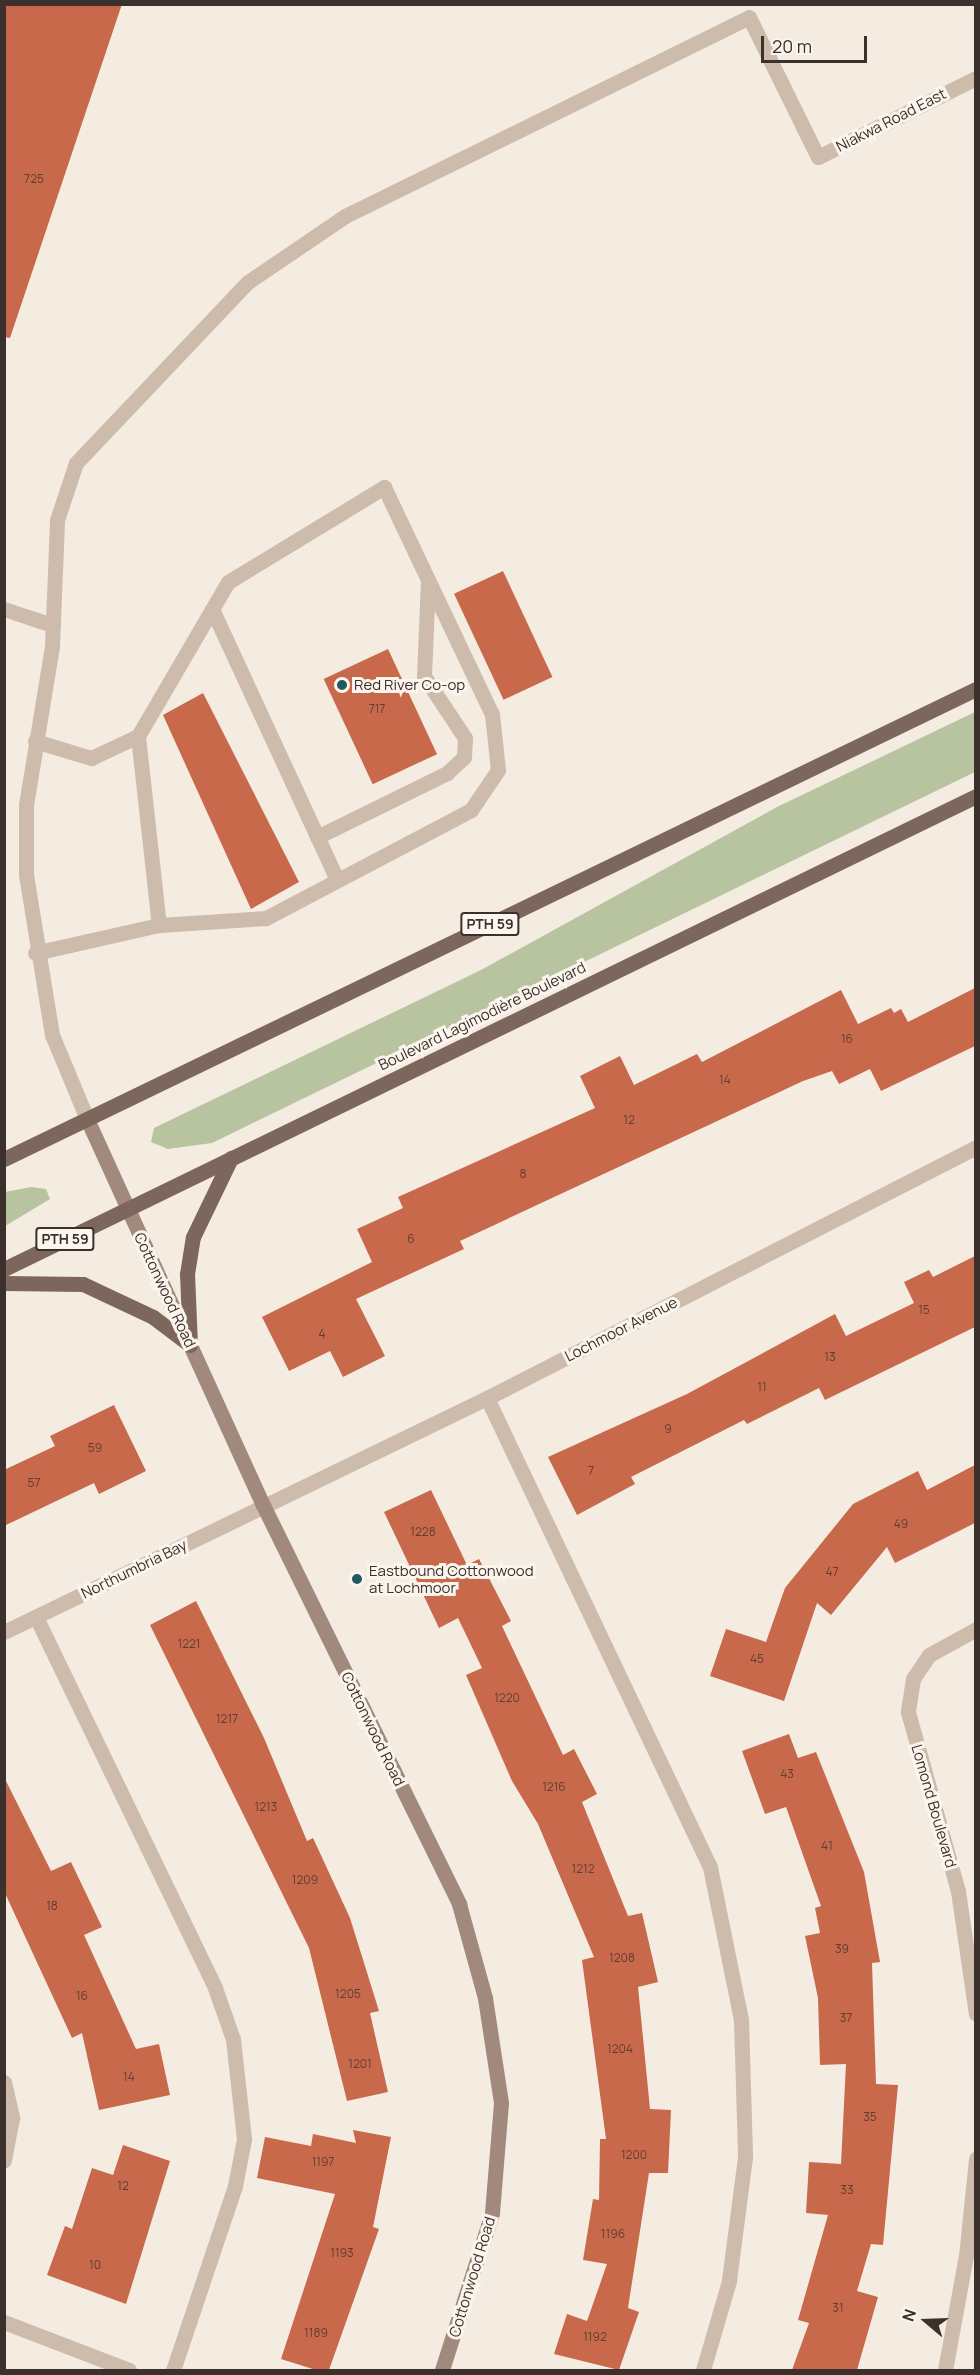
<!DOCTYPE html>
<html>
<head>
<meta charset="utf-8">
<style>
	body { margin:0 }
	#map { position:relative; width:980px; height:2375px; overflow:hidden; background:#f4ebe1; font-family:Manrope,sans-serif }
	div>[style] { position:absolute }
	.green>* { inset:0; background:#b8c4a0 }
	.building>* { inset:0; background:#c8694b; transform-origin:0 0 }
	.lane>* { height:15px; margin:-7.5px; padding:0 7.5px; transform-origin:7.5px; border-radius:7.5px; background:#cdbbac }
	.street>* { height:15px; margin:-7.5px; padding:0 7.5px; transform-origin:7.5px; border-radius:7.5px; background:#cdbbac }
	.secondary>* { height:15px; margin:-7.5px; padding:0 7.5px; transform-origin:7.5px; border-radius:7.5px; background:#a18a7d }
	.primary>* { height:15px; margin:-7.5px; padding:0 7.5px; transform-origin:7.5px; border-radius:7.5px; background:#7d675c }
	.dots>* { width:16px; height:16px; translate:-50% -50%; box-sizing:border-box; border:3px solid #fbf5ee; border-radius:50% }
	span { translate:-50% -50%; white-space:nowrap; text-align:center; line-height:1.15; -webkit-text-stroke:6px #fbf5ee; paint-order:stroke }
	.number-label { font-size:12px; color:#5e3e33 }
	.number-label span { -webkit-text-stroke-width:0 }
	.shield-label span { padding:2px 4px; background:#fbf5ee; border:2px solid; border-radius:4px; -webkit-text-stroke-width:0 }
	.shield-label { font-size:14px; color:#3b302b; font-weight:700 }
	.street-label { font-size:15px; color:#3b302b }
	.poi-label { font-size:15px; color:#3b302b }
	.left { translate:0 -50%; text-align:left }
	.frame { position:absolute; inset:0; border:6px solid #3b302b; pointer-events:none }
	.north { position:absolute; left:896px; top:2291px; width:60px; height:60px; -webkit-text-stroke:4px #fbf5ee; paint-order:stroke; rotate:289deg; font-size:16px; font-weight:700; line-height:24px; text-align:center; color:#3b302b }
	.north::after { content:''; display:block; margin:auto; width:21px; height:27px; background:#3b302b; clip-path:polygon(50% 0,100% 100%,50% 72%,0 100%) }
	.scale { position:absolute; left:761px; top:36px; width:106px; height:27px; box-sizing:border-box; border:3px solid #3b302b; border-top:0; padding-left:8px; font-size:18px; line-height:21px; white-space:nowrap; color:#3b302b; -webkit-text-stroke:4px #fbf5ee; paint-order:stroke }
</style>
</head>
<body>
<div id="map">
	<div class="green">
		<i style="clip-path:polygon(975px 712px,975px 772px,212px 1143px,168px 1149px,151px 1142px,154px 1128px,481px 970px,777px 807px)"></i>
		<i style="clip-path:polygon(31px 1187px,46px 1189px,50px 1199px,5px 1226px,5px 1192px)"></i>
	</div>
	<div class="building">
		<i style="clip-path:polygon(4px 4px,122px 4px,10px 338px,4px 337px)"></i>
		<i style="left:503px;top:571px;width:117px;height:54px;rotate:65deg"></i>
		<i style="left:388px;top:649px;width:116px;height:71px;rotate:65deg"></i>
		<i style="clip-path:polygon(203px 693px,299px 882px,251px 909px,163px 715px)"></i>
		<i style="clip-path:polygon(975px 988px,975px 1046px,881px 1091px,870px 1069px,839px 1084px,832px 1071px,803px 1081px,460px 1241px,464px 1249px,356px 1299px,385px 1356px,343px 1377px,330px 1351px,289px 1371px,262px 1317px,372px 1262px,357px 1229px,403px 1208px,398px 1197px,595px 1108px,580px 1076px,620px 1056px,634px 1085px,697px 1054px,702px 1062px,841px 990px,858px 1024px,891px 1008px,894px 1013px,901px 1009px,908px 1022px)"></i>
		<i style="clip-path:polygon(975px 1256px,975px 1327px,825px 1400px,819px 1388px,747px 1424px,744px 1420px,631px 1477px,635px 1484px,577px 1515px,548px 1457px,687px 1394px,835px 1314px,846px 1336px,914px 1303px,904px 1282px,929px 1270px,933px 1277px)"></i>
		<i style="clip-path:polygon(114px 1405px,146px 1471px,99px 1494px,94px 1483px,4px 1526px,4px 1470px,55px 1446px,50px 1436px)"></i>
		<i style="clip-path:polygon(975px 1465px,975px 1523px,895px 1563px,887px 1547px,831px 1615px,817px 1603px,784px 1701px,710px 1676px,726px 1629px,766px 1642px,785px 1588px,853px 1504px,918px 1471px,927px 1490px)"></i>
		<i style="clip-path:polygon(431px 1490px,467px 1565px,479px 1559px,511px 1621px,502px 1626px,563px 1755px,574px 1749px,597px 1794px,582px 1802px,628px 1916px,642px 1913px,658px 1982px,638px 1987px,650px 2109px,671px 2110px,668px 2173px,649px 2173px,628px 2308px,639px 2312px,619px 2370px,554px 2354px,567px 2314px,587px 2321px,607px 2264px,583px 2260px,593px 2199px,599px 2200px,600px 2139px,606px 2139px,582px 1960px,594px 1957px,538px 1824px,512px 1781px,466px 1675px,482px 1668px,458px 1618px,439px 1628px,384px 1512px)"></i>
		<i style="clip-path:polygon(196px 1601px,264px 1738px,307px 1841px,313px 1838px,350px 1918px,379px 2011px,370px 2013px,388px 2092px,347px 2101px,309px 1948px,150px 1625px)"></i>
		<i style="clip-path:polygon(789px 1734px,798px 1758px,816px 1752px,864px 1872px,880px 1962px,872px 1963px,876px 2084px,898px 2085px,883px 2245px,871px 2244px,857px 2291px,878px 2297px,857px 2370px,792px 2370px,809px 2323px,798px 2320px,828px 2215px,806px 2213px,809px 2162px,841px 2164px,846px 2064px,820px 2065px,818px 1998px,805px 1936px,820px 1933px,815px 1908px,821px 1906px,786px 1807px,765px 1814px,742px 1751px)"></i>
		<i style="clip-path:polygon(4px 1777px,51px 1871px,71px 1862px,102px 1927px,84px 1935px,136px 2049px,159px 2044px,170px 2095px,99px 2110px,82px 2033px,72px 2038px,4px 1891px)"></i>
		<i style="clip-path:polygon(353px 2130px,391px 2137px,373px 2227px,379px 2229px,329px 2370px,316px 2370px,281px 2359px,335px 2194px,257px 2178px,265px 2137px,311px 2146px,313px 2134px,356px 2143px)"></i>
		<i style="clip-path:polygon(123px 2145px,170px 2161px,126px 2304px,47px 2275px,65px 2226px,72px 2229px,92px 2168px,113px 2175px)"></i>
	</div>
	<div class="lane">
		<i style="left:4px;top:609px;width:51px;rotate:18.4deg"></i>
		<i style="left:212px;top:609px;width:298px;rotate:65.2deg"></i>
		<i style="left:138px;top:736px;width:190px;rotate:83.7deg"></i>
		<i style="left:35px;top:741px;width:59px;rotate:16.9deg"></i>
		<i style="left:91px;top:758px;width:52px;rotate:-25.1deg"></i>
		<i style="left:138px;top:736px;width:178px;rotate:-59.7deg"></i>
		<i style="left:228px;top:582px;width:183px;rotate:-31.3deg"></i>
		<i style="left:384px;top:487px;width:251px;rotate:64.6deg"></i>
		<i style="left:492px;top:714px;width:56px;rotate:83.9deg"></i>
		<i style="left:498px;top:770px;width:48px;rotate:124deg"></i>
		<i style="left:471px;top:810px;width:232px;rotate:152.2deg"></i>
		<i style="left:266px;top:918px;width:107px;rotate:176.3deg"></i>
		<i style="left:159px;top:925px;width:127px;rotate:167.3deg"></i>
		<i style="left:317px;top:837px;width:145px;rotate:-26.2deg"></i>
		<i style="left:447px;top:773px;width:23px;rotate:-43deg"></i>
		<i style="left:464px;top:757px;width:19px;rotate:-87deg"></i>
		<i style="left:465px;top:738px;width:74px;rotate:-123.5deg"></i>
		<i style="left:424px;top:676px;width:96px;rotate:-87.6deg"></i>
		<i style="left:87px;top:1119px;width:91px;rotate:-112.6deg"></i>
		<i style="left:52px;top:1035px;width:162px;rotate:-99.2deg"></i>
		<i style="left:26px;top:875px;width:70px;rotate:-90deg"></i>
		<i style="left:26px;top:805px;width:161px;rotate:-80.7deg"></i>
		<i style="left:52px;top:646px;width:126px;rotate:-87.7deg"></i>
		<i style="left:57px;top:520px;width:60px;rotate:-71.6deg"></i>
		<i style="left:76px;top:463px;width:250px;rotate:-46.5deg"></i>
		<i style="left:248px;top:282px;width:117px;rotate:-34.2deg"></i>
		<i style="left:345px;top:216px;width:450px;rotate:-26.2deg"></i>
		<i style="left:749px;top:17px;width:156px;rotate:63.8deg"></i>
		<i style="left:818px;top:157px;width:177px;rotate:-26.6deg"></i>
		<i style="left:487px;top:1398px;width:519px;rotate:64.57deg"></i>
		<i style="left:710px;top:1867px;width:155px;rotate:78.5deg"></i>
		<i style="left:741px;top:2019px;width:138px;rotate:88.3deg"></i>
		<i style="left:745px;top:2157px;width:125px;rotate:97.4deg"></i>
		<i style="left:729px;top:2281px;width:93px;rotate:106.3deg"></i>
		<i style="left:36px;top:1617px;width:412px;rotate:64.2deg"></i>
		<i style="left:215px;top:1988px;width:54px;rotate:70.6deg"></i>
		<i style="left:233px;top:2039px;width:101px;rotate:83.7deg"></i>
		<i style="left:244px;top:2139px;width:48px;rotate:100.8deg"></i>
		<i style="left:235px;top:2186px;width:194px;rotate:108.6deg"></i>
	</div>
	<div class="street">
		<i style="left:976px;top:1629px;width:54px;rotate:151deg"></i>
		<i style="left:929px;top:1655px;width:29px;rotate:124deg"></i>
		<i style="left:913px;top:1679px;width:33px;rotate:99deg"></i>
		<i style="left:908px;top:1712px;width:186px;rotate:74.4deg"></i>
		<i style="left:958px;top:1891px;width:124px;rotate:81.7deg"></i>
		<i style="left:4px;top:1632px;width:537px;rotate:-25.85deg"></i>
		<i style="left:487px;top:1398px;width:550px;rotate:-27.17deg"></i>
		<i style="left:4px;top:2082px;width:37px;rotate:77deg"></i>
		<i style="left:12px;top:2118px;width:43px;rotate:100.8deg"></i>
		<i style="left:4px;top:2322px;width:134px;rotate:21deg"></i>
		<i style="left:945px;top:2370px;width:116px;rotate:-79.6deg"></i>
		<i style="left:966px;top:2256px;width:98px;rotate:-84.1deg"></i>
	</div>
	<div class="secondary">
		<i style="left:87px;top:1119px;width:424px;rotate:65.5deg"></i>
		<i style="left:263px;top:1505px;width:445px;rotate:63.8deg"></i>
		<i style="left:459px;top:1904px;width:98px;rotate:74.5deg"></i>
		<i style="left:485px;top:1998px;width:106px;rotate:81.3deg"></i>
		<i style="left:501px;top:2103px;width:110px;rotate:94.7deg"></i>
		<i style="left:492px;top:2213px;width:165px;rotate:107.7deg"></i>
	</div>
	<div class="primary">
		<i style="left:4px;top:1159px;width:1080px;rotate:-25.81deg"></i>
		<i style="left:4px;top:1269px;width:1081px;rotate:-25.95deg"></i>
		<i style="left:4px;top:1283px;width:79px;rotate:0.7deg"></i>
		<i style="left:83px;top:1284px;width:77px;rotate:25.2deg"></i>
		<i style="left:153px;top:1317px;width:46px;rotate:37.1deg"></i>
		<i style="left:190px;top:1345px;width:71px;rotate:-92.4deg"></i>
		<i style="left:187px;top:1274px;width:37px;rotate:-81deg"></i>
		<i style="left:193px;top:1237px;width:88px;rotate:-64.3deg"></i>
	</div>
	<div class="dots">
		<i style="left:342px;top:685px;background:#1f5a5e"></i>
		<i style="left:357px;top:1579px;background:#1f5a5e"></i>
	</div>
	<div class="number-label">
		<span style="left:34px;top:179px">725</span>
		<span style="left:377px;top:709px">717</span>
		<span style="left:847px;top:1039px">16</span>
		<span style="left:725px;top:1080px">14</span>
		<span style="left:629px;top:1120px">12</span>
		<span style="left:523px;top:1174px">8</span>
		<span style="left:411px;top:1239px">6</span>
		<span style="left:924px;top:1310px">15</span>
		<span style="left:322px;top:1334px">4</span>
		<span style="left:830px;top:1357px">13</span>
		<span style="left:762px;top:1387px">11</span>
		<span style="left:668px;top:1429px">9</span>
		<span style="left:95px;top:1448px">59</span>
		<span style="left:591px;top:1471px">7</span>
		<span style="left:34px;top:1483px">57</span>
		<span style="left:901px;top:1524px">49</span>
		<span style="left:423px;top:1532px">1228</span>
		<span style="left:832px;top:1572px">47</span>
		<span style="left:189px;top:1644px">1221</span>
		<span style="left:757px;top:1659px">45</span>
		<span style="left:507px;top:1698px">1220</span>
		<span style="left:227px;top:1719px">1217</span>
		<span style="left:787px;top:1774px">43</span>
		<span style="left:554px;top:1787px">1216</span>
		<span style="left:266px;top:1807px">1213</span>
		<span style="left:827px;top:1846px">41</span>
		<span style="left:583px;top:1869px">1212</span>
		<span style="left:305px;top:1880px">1209</span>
		<span style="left:52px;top:1906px">18</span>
		<span style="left:842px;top:1949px">39</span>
		<span style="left:622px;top:1958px">1208</span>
		<span style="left:348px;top:1994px">1205</span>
		<span style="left:82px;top:1996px">16</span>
		<span style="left:846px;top:2018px">37</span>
		<span style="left:620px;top:2049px">1204</span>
		<span style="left:360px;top:2064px">1201</span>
		<span style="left:129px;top:2077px">14</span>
		<span style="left:870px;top:2117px">35</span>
		<span style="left:634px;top:2155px">1200</span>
		<span style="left:323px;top:2162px">1197</span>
		<span style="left:123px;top:2186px">12</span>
		<span style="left:847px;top:2190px">33</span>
		<span style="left:613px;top:2234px">1196</span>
		<span style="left:342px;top:2253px">1193</span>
		<span style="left:95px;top:2265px">10</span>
		<span style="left:838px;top:2308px">31</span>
		<span style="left:316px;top:2333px">1189</span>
		<span style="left:595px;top:2337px">1192</span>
	</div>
	<div class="shield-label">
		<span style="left:490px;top:924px">PTH 59</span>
		<span style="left:65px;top:1239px">PTH 59</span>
	</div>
	<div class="street-label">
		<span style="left:891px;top:120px;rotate:-27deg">Niakwa Road East</span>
		<span style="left:482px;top:1016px;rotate:-26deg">Boulevard Lagimodière Boulevard</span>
		<span style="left:165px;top:1290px;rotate:65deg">Cottonwood Road</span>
		<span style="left:621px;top:1329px;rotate:-27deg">Lochmoor Avenue</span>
		<span style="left:134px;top:1569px;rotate:-26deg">Northumbria Bay</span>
		<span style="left:373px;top:1729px;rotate:64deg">Cottonwood Road</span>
		<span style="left:934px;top:1806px;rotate:74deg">Lomond Boulevard</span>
		<span style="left:472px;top:2277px;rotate:-73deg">Cottonwood Road</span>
	</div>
	<div class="poi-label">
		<span class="left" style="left:354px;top:685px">Red River Co-op</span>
		<span class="left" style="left:369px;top:1579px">Eastbound Cottonwood<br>at Lochmoor</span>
	</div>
	<div class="frame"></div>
	<div class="north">N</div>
	<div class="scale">20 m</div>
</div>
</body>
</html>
